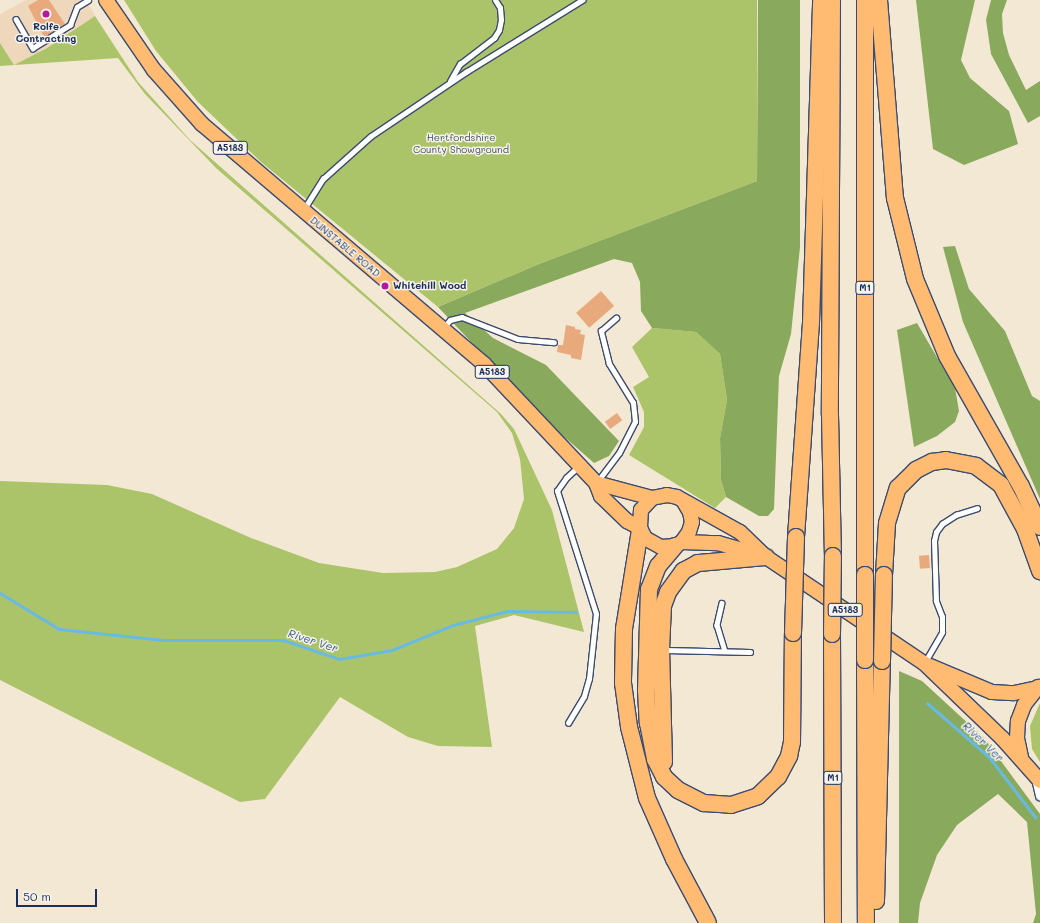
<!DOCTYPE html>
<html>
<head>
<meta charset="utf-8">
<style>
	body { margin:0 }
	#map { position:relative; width:1040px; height:923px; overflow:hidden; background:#f3e8d3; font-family:Mali,sans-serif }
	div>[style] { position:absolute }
	.built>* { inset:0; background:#eed7bb }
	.green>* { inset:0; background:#acc469 }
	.forest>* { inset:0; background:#89aa5d }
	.stream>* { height:3px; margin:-1.5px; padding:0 1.5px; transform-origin:1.5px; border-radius:1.5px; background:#68bae3 }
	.building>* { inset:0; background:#e8aa7d; transform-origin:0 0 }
	.roads { filter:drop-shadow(1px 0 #3b4b70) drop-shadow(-1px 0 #3b4b70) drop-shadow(0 1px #3b4b70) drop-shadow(0 -1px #3b4b70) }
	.lane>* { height:4.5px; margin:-2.25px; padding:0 2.25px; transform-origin:2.25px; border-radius:2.25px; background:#fff }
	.street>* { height:9px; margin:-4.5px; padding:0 4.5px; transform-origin:4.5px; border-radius:4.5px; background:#fff }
	.primary>* { height:14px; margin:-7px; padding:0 7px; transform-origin:7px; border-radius:7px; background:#febb71 }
	.highway>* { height:16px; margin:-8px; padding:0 8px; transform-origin:8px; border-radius:8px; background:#febb71 }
	.bridges { filter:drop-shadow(1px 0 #3b4b70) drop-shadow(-1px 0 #3b4b70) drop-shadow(0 1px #3b4b70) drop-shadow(0 -1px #3b4b70) }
	.highway-bridge>* { height:16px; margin:-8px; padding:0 8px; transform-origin:8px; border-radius:8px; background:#febb71 }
	.dots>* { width:11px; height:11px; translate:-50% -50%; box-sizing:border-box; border:2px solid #f7f3e8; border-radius:50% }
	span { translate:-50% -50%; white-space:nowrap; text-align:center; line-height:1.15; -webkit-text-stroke:3px #f7f3e8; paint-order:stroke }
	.shield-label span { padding:1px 3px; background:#f7f3e8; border:1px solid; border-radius:3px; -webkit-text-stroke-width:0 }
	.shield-label { font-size:9px; color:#1b2f5e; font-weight:700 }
	.poi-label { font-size:10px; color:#1b2f5e; font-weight:700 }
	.left { translate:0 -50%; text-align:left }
	.park-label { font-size:10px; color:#3f5461 }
	.street-label { font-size:10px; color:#1b2f5e }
	.water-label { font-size:11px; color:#325986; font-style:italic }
	.scale { position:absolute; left:16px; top:889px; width:81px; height:18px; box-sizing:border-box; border:2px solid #1b2f5e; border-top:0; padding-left:5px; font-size:12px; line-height:14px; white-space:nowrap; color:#1b2f5e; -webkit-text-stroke:3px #f7f3e8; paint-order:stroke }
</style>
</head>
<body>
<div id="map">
	<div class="built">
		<i style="clip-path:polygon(26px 0,86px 0,95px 16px,47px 48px,14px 65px,0 43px,0 14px)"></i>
	</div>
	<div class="green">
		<i style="clip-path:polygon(124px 0,757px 0,757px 181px,539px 264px,438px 307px,261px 162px,198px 102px,156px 51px)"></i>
		<i style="clip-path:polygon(95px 16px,138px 82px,190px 140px,501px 414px,514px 429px,552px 510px,584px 632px,514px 615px,475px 626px,492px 747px,438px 746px,408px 737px,340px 697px,265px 799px,240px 802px,0 680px,0 481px,107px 485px,152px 494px,251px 538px,319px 563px,383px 573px,435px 572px,457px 567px,497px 549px,514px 528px,524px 499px,520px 459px,512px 433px,497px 412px,216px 168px,145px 94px,118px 58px,0 66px,0 43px,14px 65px,47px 48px)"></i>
		<i style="clip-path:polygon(652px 328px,696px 332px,720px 354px,727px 400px,720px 438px,721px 480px,726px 497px,715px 508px,629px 455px,644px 427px,644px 412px,633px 387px,649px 377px,632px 347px)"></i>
		<i style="clip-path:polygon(1040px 703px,1040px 762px,1032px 749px,1030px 726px)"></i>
	</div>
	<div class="forest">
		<i style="clip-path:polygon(758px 0,800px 0,800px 247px,791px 334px,779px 376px,774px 509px,768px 516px,759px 516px,726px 497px,721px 480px,720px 438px,727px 400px,720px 354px,696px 332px,652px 328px,641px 311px,640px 282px,632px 263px,614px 259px,465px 313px,493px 338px,546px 365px,619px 441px,609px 456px,594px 463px,544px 419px,438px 307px,539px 264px,757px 181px)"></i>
		<i style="clip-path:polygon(916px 0,975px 0,961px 60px,970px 78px,1009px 111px,1018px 144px,964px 165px,933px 149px)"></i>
		<i style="clip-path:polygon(991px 0,1007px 0,1002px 14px,1003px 33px,1009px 55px,1026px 90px,1040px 81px,1040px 116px,1028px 123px,991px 54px,986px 20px)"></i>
		<i style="clip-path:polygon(955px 246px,969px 289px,1005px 331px,1032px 396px,1040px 401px,1040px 499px,963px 322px,943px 247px)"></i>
		<i style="clip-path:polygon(917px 323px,955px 388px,959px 411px,955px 422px,937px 436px,914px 447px,897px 330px)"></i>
		<i style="clip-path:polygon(899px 671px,922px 681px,984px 738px,1040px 814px,1040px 923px,1033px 923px,1036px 914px,1027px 822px,998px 794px,957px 825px,937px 855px,920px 903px,918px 923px,899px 923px)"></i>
	</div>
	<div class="stream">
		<i style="left:0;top:593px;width:69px;rotate:31.4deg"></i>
		<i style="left:59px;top:629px;width:105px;rotate:6deg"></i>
		<i style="left:163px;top:640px;width:120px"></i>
		<i style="left:283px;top:640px;width:59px;rotate:18.7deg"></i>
		<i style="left:339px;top:659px;width:54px;rotate:-9.6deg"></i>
		<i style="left:392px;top:650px;width:66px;rotate:-22.3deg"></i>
		<i style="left:453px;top:625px;width:56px;rotate:-14.5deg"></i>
		<i style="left:507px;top:611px;width:69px;rotate:0.8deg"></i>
		<i style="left:927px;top:703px;width:82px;rotate:41.1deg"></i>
		<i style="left:989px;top:757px;width:76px;rotate:52.5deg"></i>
	</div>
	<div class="building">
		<i style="clip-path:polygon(38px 0,49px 0,65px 24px,44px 37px,28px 6px)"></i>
		<i style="left:601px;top:291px;width:20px;height:33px;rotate:49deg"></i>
		<i style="clip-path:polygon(566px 325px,575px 327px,575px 329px,581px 330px,580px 334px,585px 335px,581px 360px,571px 358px,571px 355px,557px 352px,558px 345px,563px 345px)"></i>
		<i style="left:617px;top:413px;width:9px;height:15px;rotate:54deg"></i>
		<i style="left:929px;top:555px;width:13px;height:10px;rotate:86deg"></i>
	</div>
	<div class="roads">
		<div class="lane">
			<i style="left:16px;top:19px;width:34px;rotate:60deg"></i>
			<i style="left:33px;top:48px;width:44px;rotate:-31.9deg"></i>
			<i style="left:70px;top:25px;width:19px;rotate:-69deg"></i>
			<i style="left:77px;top:7px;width:13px;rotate:-32deg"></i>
			<i style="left:450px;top:81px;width:20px;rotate:-60deg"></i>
			<i style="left:460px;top:64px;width:43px;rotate:-37.4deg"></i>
			<i style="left:494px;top:38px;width:9px;rotate:-58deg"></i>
			<i style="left:499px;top:30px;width:10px;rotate:-79deg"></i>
			<i style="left:501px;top:20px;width:12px;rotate:-95deg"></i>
			<i style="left:500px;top:8px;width:9px;rotate:-122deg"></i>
			<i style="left:304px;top:209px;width:36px;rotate:-58deg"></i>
			<i style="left:323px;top:179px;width:64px;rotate:-41.9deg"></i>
			<i style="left:371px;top:136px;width:115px;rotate:-34deg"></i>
			<i style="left:466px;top:72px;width:137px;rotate:-31.8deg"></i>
			<i style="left:444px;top:327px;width:9px;rotate:-49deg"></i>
			<i style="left:450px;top:320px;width:12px;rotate:-14deg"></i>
			<i style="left:462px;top:317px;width:60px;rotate:21.4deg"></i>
			<i style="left:518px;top:339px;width:36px;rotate:5deg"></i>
			<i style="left:597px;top:482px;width:36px;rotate:-53deg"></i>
			<i style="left:619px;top:453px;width:35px;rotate:-63deg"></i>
			<i style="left:635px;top:422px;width:19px;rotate:-96deg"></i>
			<i style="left:633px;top:403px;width:46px;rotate:-121.6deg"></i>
			<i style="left:609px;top:364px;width:34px;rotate:-104deg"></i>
			<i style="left:601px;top:331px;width:20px;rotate:-41deg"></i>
			<i style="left:722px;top:603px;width:23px;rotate:103deg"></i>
			<i style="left:717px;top:625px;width:27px;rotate:73deg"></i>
			<i style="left:665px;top:650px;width:85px;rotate:1.3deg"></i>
			<i style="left:925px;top:662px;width:34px;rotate:-60deg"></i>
			<i style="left:942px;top:632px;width:15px;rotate:-90deg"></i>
			<i style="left:942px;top:617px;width:17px;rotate:-111deg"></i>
			<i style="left:936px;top:601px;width:60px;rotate:-91.9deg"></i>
			<i style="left:934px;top:541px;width:9px;rotate:-77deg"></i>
			<i style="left:936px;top:532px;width:10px;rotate:-53deg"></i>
			<i style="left:942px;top:524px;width:17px;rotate:-33deg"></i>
			<i style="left:956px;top:515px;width:22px;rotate:-18deg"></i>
			<i style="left:568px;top:723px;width:31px;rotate:-59deg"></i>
			<i style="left:584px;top:696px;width:18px;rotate:-74deg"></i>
			<i style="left:589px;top:679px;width:65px;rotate:-83.9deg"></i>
			<i style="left:596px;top:614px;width:129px;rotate:-107.6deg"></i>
			<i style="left:557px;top:491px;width:16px;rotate:-55deg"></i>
			<i style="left:566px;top:478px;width:18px;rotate:-43deg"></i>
		</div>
		<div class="street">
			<i style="left:1036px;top:778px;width:18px;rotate:77deg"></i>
		</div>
		<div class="primary">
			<i style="left:106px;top:0;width:85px;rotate:55.6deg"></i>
			<i style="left:154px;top:70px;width:72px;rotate:48.4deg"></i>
			<i style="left:202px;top:124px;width:370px;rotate:40.4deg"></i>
			<i style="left:484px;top:364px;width:163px;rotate:46.7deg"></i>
			<i style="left:596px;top:483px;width:14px;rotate:69deg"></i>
			<i style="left:601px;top:496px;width:36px;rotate:44deg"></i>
			<i style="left:627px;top:521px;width:15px;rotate:28deg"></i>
			<i style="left:596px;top:483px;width:58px;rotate:15deg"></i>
			<i style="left:684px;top:502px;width:12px;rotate:59deg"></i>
			<i style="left:690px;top:512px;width:10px;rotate:79deg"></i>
			<i style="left:692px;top:522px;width:10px;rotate:107deg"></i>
			<i style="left:689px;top:532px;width:12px;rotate:125deg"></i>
			<i style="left:682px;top:542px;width:8px;rotate:150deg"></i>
			<i style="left:675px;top:546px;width:14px;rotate:176deg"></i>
			<i style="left:661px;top:547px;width:18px;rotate:-151deg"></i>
			<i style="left:645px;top:538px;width:11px;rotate:-117deg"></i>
			<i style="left:640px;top:528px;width:18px;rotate:-87deg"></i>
			<i style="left:641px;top:510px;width:16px;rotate:-47deg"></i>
			<i style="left:652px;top:498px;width:15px;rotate:-11deg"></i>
			<i style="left:667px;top:495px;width:10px;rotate:11deg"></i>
			<i style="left:677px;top:497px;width:72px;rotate:29.1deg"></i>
			<i style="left:740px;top:532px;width:36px;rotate:44deg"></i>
			<i style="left:766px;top:557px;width:190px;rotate:33.9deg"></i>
			<i style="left:924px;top:663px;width:108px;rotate:43.9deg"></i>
			<i style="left:1002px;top:738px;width:57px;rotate:48.5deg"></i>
			<i style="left:682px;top:542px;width:36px;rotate:2deg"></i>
			<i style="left:718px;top:543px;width:47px;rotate:16.1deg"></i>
			<i style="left:930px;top:666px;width:67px;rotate:22.8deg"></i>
			<i style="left:992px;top:692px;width:22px;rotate:3deg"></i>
			<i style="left:1014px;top:693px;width:24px;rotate:-12deg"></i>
			<i style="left:1021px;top:757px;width:19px;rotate:-102deg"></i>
			<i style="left:1017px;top:738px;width:17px;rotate:-87deg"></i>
			<i style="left:1018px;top:721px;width:17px;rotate:-69deg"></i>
			<i style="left:1024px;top:705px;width:23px;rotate:-52deg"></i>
		</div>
		<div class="highway">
			<i style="left:832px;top:0;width:415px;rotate:90.3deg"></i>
			<i style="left:830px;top:415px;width:141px;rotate:88.8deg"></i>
			<i style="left:865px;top:0;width:575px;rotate:90deg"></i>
			<i style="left:879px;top:0;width:199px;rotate:85.4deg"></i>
			<i style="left:895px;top:198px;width:83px;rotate:76.1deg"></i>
			<i style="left:915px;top:279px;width:83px;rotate:67.4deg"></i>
			<i style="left:947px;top:356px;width:150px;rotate:60.4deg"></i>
			<i style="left:1021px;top:486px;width:45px;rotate:65.1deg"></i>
			<i style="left:640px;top:530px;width:100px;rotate:99.2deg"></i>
			<i style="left:624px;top:629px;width:54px;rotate:91.1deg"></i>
			<i style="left:623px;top:683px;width:44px;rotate:82.2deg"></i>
			<i style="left:629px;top:727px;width:73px;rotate:75.8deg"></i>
			<i style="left:647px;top:798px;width:67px;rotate:66.1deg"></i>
			<i style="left:674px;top:859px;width:72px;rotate:62deg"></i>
			<i style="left:796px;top:537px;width:215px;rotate:-86deg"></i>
			<i style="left:811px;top:323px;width:323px;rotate:-88.2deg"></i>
			<i style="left:675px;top:546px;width:26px;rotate:130deg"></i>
			<i style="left:658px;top:566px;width:25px;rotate:111deg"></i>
			<i style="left:649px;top:589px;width:101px;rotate:91.7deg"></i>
			<i style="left:646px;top:690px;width:33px;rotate:87deg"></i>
			<i style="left:648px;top:723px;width:37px;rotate:79deg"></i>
			<i style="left:655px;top:759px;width:20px;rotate:63deg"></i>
			<i style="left:664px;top:777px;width:19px;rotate:43deg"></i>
			<i style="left:678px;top:790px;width:29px;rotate:27deg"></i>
			<i style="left:704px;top:803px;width:27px;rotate:4deg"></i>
			<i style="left:731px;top:805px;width:28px;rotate:-18deg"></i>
			<i style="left:758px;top:796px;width:28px;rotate:-44deg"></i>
			<i style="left:778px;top:777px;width:24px;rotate:-62deg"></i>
			<i style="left:789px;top:756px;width:14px;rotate:-78deg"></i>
			<i style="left:792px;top:742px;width:109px;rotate:-89.5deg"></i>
			<i style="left:884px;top:575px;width:52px;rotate:-86.7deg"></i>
			<i style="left:887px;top:523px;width:37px;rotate:-73deg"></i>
			<i style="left:898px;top:488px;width:25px;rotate:-45deg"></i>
			<i style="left:916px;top:470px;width:18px;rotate:-27deg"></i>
			<i style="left:932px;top:462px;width:14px;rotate:-8deg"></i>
			<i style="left:946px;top:460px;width:31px;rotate:11deg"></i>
			<i style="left:976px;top:466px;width:31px;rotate:37deg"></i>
			<i style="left:1001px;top:485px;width:50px;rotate:61.4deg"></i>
			<i style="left:1025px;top:529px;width:45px;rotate:70.3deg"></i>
			<i style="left:832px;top:634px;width:289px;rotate:89.8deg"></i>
			<i style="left:865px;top:660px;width:263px;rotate:89.8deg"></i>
			<i style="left:664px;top:762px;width:112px;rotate:-91.5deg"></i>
			<i style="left:661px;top:650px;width:44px;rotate:-87.4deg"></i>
			<i style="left:663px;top:606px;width:15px;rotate:-70deg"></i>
			<i style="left:668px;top:592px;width:26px;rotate:-54deg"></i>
			<i style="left:683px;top:571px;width:17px;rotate:-28deg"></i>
			<i style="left:698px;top:563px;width:68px;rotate:-5deg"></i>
			<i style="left:876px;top:901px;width:240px;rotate:-88.6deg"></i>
		</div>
	</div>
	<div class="bridges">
		<div class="highway-bridge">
			<i style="left:793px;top:633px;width:96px;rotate:-88.2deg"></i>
			<i style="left:832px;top:634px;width:78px;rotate:-89.3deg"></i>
			<i style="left:865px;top:660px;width:85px;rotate:-90deg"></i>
			<i style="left:882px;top:661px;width:86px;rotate:-88.7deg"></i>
		</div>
	</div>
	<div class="dots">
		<i style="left:46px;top:14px;background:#b5179e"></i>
		<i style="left:385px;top:286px;background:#b5179e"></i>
	</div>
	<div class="shield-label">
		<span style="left:230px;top:148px">A5183</span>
		<span style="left:865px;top:288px">M1</span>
		<span style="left:492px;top:372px">A5183</span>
		<span style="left:845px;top:610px">A5183</span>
		<span style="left:833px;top:778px">M1</span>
	</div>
	<div class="poi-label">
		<span style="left:46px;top:32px">Rolfe<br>Contracting</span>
		<span class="left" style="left:393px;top:286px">Whitehill Wood</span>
	</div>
	<div class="park-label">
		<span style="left:461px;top:143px">Hertfordshire<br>County Showground</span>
	</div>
	<div class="street-label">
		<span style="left:345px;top:247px;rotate:40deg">DUNSTABLE ROAD</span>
	</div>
	<div class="water-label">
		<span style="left:313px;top:641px;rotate:18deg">River Ver</span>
		<span style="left:983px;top:742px;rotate:44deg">River Ver</span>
	</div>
	<div class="scale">50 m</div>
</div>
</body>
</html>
